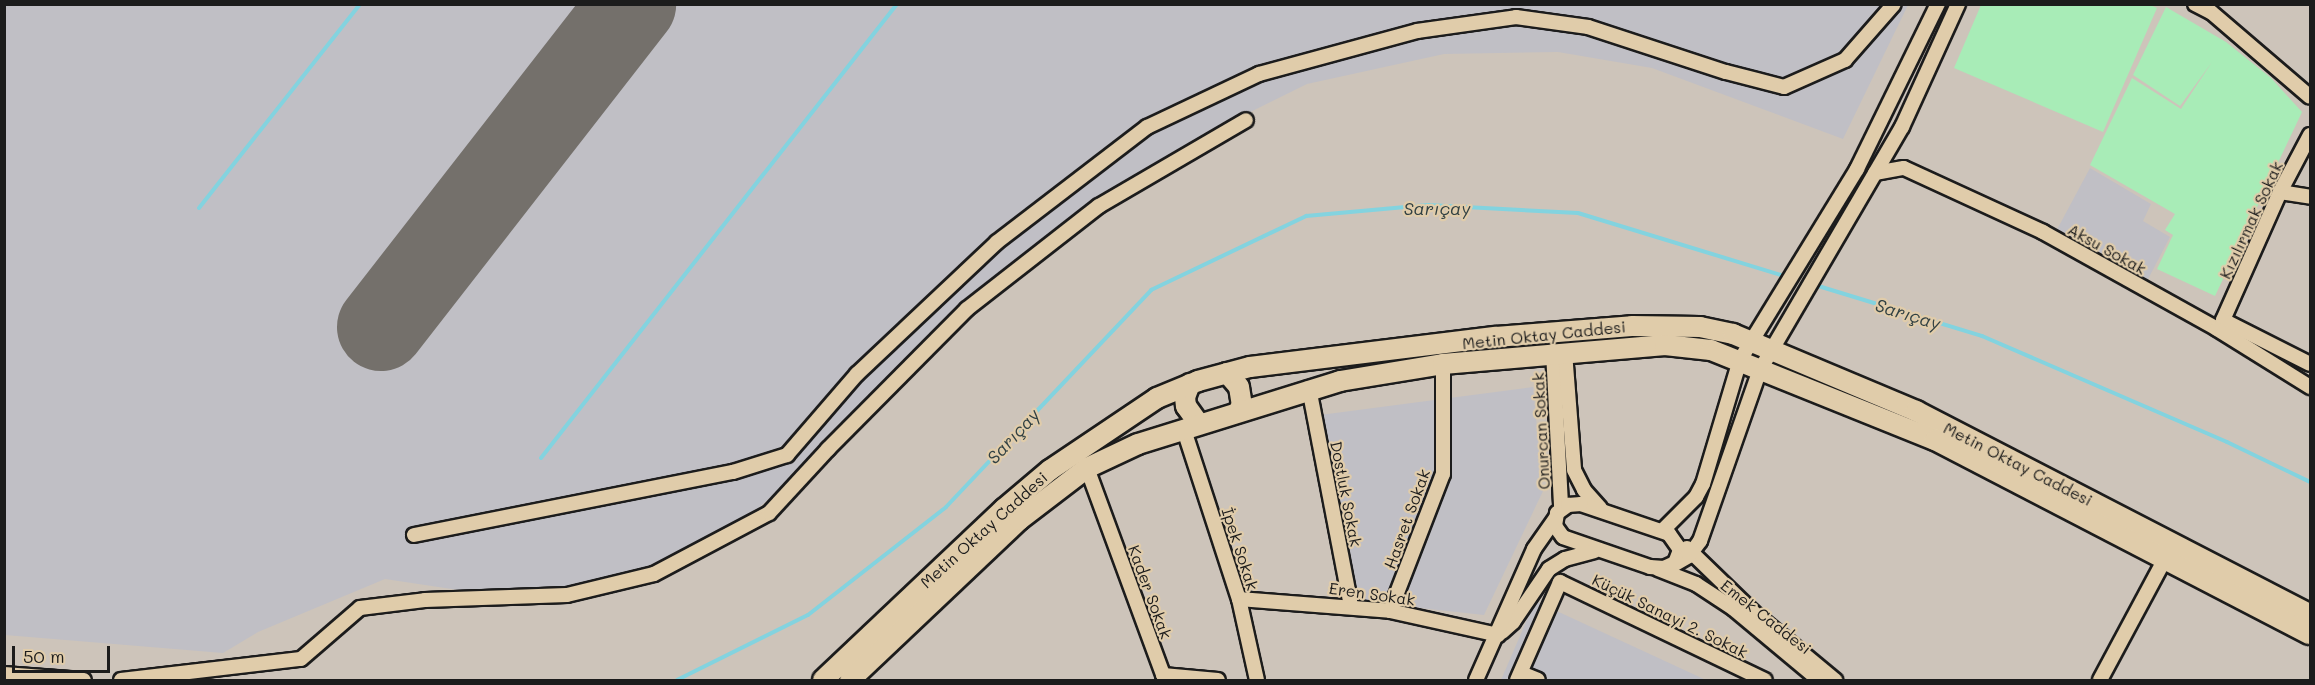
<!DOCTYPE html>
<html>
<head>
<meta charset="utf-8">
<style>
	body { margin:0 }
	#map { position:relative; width:2315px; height:685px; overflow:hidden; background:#cdc4ba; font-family:Mali,sans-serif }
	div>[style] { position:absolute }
	.built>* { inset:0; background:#c0bfc5 }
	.green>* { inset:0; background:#a8ecb7 }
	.stream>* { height:4px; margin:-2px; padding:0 2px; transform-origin:2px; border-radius:2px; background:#83d3df }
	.runway>* { height:88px; margin:-44px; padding:0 44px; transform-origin:44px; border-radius:44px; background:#74706b }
	.roads { filter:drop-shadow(2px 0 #1c1c1c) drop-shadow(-2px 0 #1c1c1c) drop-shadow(0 2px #1c1c1c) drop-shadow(0 -2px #1c1c1c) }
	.street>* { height:14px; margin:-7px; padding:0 7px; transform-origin:7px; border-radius:7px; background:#e0ccaa }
	.secondary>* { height:20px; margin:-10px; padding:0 10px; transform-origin:10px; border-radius:10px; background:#e0ccaa }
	span { translate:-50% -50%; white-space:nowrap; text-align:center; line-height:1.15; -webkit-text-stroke:4.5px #e0ccaa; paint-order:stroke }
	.street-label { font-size:16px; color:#1c1c1c }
	.water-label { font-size:18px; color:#314143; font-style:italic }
	.frame { position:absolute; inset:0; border:6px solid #1c1c1c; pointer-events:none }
	.scale { position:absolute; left:12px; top:646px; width:98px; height:27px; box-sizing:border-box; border:3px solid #1c1c1c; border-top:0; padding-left:8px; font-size:18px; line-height:21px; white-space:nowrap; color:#1c1c1c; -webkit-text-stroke:4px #e0ccaa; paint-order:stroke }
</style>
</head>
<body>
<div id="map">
	<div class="built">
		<i style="clip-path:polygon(4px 5px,1908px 5px,1843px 139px,1652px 68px,1558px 52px,1444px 54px,1307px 84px,1204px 135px,1110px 191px,999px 274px,893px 370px,810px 462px,746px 519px,660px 562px,559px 598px,511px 598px,385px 579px,258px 632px,223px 653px,5px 635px)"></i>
		<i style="clip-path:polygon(2090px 168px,2151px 204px,2143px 221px,2170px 237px,2145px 285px,2053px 237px)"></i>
		<i style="clip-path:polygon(1533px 387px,1543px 491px,1484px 615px,1356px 601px,1320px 415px)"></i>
		<i style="clip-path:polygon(1535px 601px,1706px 680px,1501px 680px)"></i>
	</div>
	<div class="green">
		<i style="clip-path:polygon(2148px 4px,2157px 8px,2103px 132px,1954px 68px,1981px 5px)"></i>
		<i style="clip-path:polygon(2166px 7px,2226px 42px,2271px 78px,2302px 112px,2215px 296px,2157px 269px,2173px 235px,2165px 230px,2175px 214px,2090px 165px,2132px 78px,2181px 109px,2212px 62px,2180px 106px,2133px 75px)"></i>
	</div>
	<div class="stream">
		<i style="left:199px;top:208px;width:260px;rotate:-51.7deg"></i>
		<i style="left:1815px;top:285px;width:175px;rotate:17deg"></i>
		<i style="left:1982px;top:336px;width:267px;rotate:23.4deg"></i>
		<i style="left:2227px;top:442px;width:92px;rotate:25.7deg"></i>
		<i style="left:541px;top:458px;width:577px;rotate:-51.9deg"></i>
		<i style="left:677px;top:680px;width:146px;rotate:-26.4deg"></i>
		<i style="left:808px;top:615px;width:175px;rotate:-38deg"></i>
		<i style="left:946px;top:507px;width:299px;rotate:-46.6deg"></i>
		<i style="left:1151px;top:290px;width:172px;rotate:-25.5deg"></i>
		<i style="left:1306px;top:216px;width:122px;rotate:-5.2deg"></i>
		<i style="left:1428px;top:205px;width:150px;rotate:3.1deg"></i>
		<i style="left:1578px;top:213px;width:219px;rotate:17deg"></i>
	</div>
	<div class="runway">
		<i style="left:381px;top:327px;width:409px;rotate:-52.1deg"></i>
	</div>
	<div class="roads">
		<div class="street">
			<i style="left:2195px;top:4px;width:18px;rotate:27deg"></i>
			<i style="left:2211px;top:12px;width:130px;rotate:40.6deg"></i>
			<i style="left:2310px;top:135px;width:64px;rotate:117.8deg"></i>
			<i style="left:2280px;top:192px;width:140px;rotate:114deg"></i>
			<i style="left:2223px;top:320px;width:97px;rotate:26.8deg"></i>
			<i style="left:1875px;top:173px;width:29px;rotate:-10deg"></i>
			<i style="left:1904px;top:168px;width:153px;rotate:24.7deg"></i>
			<i style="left:2043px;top:232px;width:199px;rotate:29.1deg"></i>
			<i style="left:2217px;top:329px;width:110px;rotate:31.9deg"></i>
			<i style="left:2280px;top:192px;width:30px;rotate:9deg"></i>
			<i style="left:1553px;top:352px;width:155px;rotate:87deg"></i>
			<i style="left:1565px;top:352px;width:118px;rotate:85.6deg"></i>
			<i style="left:1574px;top:470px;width:22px;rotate:63deg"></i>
			<i style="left:1584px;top:490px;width:24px;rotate:48deg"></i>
			<i style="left:1309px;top:388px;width:222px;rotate:79.1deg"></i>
			<i style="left:1184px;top:430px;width:178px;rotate:72deg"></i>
			<i style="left:1239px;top:599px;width:83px;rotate:77.5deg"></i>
			<i style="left:1087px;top:468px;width:221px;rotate:69.8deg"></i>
			<i style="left:1163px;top:675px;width:55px;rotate:5.2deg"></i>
			<i style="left:1581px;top:504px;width:93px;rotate:18.8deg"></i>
			<i style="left:1669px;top:534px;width:19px;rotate:55deg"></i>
			<i style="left:1680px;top:550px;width:14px;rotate:111deg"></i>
			<i style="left:1675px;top:563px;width:12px;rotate:156deg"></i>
			<i style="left:1664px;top:568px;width:14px;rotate:-176deg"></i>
			<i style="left:1650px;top:567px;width:92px;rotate:-161deg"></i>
			<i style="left:1563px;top:537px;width:14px;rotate:-126deg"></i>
			<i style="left:1555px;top:526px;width:13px;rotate:-81deg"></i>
			<i style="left:1557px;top:513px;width:14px;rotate:-36deg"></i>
			<i style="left:1568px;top:505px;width:13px;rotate:-4deg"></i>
			<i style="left:1663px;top:530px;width:47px;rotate:-45deg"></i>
			<i style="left:1696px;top:497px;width:15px;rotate:-62deg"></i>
			<i style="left:1703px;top:484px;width:129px;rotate:-73.4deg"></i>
			<i style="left:1740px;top:360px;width:224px;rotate:-58.5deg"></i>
			<i style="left:1857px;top:169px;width:184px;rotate:-63.9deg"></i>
			<i style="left:414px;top:535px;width:325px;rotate:-11.2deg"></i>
			<i style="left:733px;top:472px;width:57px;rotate:-17.5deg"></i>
			<i style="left:787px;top:455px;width:107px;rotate:-49.2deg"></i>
			<i style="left:857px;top:374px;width:192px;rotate:-43.3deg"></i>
			<i style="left:997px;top:242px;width:189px;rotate:-37.5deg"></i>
			<i style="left:1147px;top:127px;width:124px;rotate:-25.3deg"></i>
			<i style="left:1259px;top:74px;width:164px;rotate:-15.2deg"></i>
			<i style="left:1417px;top:31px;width:100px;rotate:-8deg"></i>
			<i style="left:1516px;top:17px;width:73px;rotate:7.9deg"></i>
			<i style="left:1588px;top:27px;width:145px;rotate:18.1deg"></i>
			<i style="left:1726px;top:72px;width:60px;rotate:14.5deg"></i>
			<i style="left:1784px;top:87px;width:67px;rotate:-23.9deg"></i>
			<i style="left:1845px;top:60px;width:74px;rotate:-48.8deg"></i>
			<i style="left:1687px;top:548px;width:92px;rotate:44.1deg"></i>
			<i style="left:1753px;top:612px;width:107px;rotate:39.7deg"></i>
			<i style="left:1670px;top:567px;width:22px;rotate:-30deg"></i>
			<i style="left:1689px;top:556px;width:19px;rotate:-54deg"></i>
			<i style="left:1700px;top:541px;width:181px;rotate:-70.7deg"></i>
			<i style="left:1760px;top:370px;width:281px;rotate:-59.7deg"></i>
			<i style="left:1902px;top:127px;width:135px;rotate:-65.5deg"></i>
			<i style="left:1658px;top:569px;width:41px;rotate:21.5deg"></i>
			<i style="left:1696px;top:584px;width:45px;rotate:33.3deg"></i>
			<i style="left:1734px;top:609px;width:111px;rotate:39.9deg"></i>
			<i style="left:1239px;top:599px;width:151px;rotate:4.5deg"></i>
			<i style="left:1390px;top:611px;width:111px;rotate:12.5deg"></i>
			<i style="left:1390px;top:611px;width:147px;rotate:-68.9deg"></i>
			<i style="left:1443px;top:474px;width:110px;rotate:-90deg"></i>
			<i style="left:1502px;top:632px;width:15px;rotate:-42deg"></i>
			<i style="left:1513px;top:622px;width:64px;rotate:-55.8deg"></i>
			<i style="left:1549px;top:569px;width:19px;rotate:-32deg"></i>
			<i style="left:1565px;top:559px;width:30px;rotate:-15deg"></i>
			<i style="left:1521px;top:673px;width:18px;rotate:22deg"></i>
			<i style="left:4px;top:674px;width:80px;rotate:4.3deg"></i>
			<i style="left:121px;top:680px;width:181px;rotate:-6.7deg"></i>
			<i style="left:301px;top:659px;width:78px;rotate:-40.8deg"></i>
			<i style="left:360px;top:608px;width:65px;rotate:-7deg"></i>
			<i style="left:425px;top:600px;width:142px;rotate:-2deg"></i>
			<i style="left:567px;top:595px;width:89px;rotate:-13.6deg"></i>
			<i style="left:654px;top:574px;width:130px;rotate:-27.9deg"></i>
			<i style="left:769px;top:513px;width:87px;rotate:-47.3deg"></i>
			<i style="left:828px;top:449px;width:197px;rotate:-45.2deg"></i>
			<i style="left:967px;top:309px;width:167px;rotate:-38deg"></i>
			<i style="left:1099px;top:206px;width:170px;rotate:-30.3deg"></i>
			<i style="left:1476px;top:680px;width:143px;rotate:-66.1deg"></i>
			<i style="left:1534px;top:549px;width:37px;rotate:-55deg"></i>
			<i style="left:1517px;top:680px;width:107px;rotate:-66.3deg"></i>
			<i style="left:1560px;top:582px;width:227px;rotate:25.6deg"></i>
			<i style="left:2100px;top:680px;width:137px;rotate:-61.8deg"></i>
		</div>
		<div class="secondary">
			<i style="left:1227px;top:373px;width:18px;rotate:49deg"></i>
			<i style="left:1239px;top:387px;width:18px;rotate:81deg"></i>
			<i style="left:1242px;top:405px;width:8px;rotate:120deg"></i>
			<i style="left:1190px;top:384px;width:14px;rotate:111deg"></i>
			<i style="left:1185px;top:397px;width:9px;rotate:84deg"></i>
			<i style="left:1186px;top:406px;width:22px;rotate:54deg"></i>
			<i style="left:823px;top:680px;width:249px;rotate:-43.4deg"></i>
			<i style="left:1004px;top:509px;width:60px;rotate:-40.3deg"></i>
			<i style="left:1050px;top:470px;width:129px;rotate:-33.9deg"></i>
			<i style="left:1157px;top:398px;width:44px;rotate:-22.5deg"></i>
			<i style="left:1198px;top:381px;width:54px;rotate:-15.1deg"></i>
			<i style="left:1250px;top:367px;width:248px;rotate:-7deg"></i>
			<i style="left:1496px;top:337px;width:136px;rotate:-4.6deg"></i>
			<i style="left:1632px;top:326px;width:68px;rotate:0.8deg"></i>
			<i style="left:1700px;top:327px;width:34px;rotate:12deg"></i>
			<i style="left:1733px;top:334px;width:199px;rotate:22.8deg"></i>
			<i style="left:1916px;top:411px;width:443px;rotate:27.3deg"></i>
			<i style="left:850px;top:680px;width:233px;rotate:-43.4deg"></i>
			<i style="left:1019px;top:520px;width:86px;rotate:-37.4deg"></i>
			<i style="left:1087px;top:468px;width:56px;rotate:-25.2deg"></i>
			<i style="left:1138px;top:444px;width:212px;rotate:-17.3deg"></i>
			<i style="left:1340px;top:381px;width:104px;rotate:-9.4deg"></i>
			<i style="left:1443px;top:364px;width:223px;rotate:-4.9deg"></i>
			<i style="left:1665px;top:345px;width:46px;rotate:6.2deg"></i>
			<i style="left:1711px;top:350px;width:241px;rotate:21.9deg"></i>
			<i style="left:1935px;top:440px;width:422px;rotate:27.4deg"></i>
		</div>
	</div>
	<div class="street-label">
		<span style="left:2251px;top:220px;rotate:-65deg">Kızılırmak Sokak</span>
		<span style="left:2107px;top:249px;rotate:29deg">Aksu Sokak</span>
		<span style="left:1544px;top:335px;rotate:-6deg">Metin Oktay Caddesi</span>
		<span style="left:1541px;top:431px;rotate:-93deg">Onurcan Sokak</span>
		<span style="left:2018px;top:464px;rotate:27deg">Metin Oktay Caddesi</span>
		<span style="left:1346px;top:494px;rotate:79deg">Dostluk Sokak</span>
		<span style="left:1407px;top:519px;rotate:-70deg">Hasret Sokak</span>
		<span style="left:984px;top:530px;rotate:-42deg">Metin Oktay Caddesi</span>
		<span style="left:1240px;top:549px;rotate:72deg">İpek Sokak</span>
		<span style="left:1150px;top:592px;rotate:70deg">Kader Sokak</span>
		<span style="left:1372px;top:594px;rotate:8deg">Eren Sokak</span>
		<span style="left:1670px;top:616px;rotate:26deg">Küçük Sanayi 2. Sokak</span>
		<span style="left:1766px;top:617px;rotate:38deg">Emek Caddesi</span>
	</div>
	<div class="water-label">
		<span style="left:1437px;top:208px">Sarıçay</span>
		<span style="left:1908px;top:314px;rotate:17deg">Sarıçay</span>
		<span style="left:1013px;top:436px;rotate:-47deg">Sarıçay</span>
	</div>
	<div class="frame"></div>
	<div class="scale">50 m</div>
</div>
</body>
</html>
